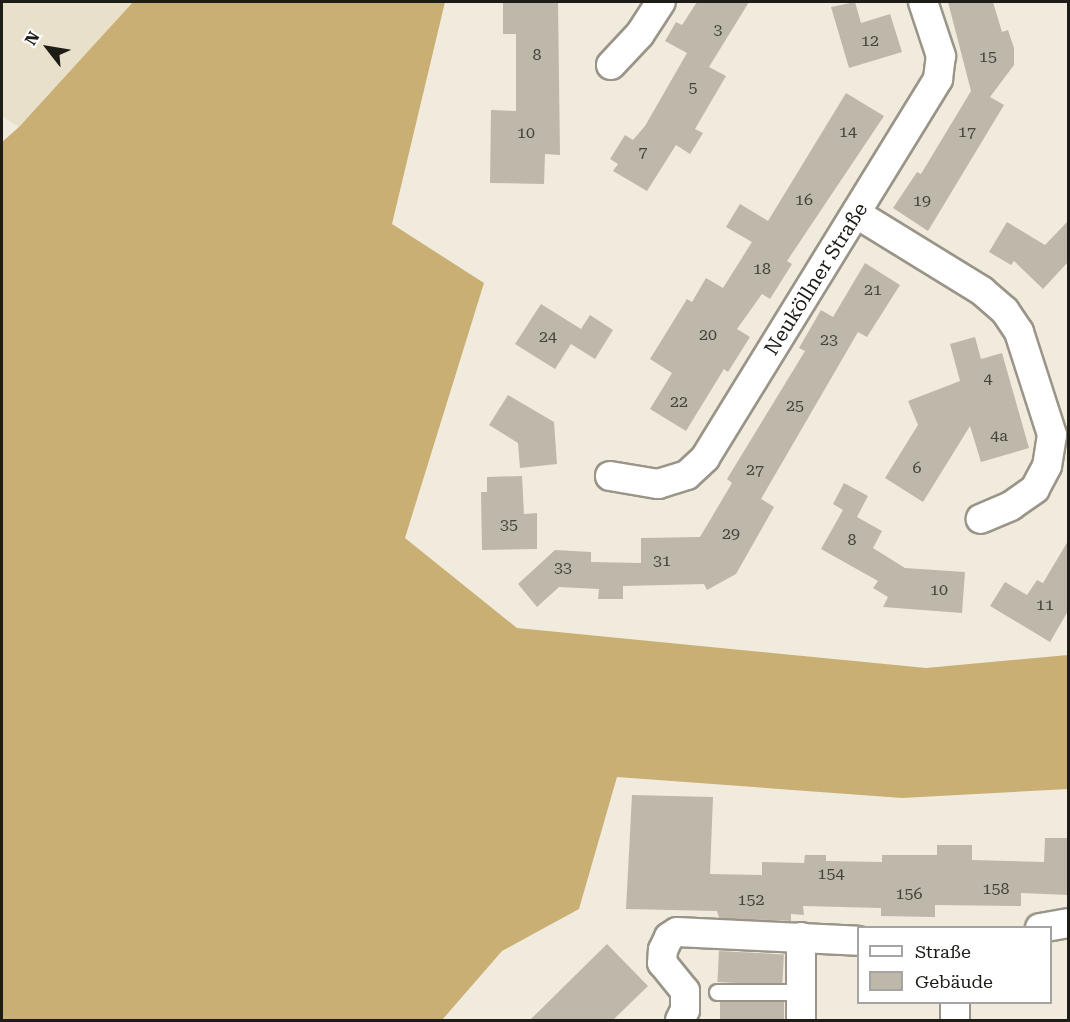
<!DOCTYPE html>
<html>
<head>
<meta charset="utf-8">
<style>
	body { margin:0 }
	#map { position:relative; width:1070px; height:1022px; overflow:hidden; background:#f1ebdd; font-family:"Roboto Serif",serif }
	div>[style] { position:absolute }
	.built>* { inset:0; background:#e9e0cb }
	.forest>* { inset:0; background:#c9af74 }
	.building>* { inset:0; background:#beb8aa; transform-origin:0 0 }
	.roads { filter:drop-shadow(2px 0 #9a9588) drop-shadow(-2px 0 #9a9588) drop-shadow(0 2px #9a9588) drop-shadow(0 -2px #9a9588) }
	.lane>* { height:15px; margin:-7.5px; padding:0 7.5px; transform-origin:7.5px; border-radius:7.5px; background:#fff }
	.street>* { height:28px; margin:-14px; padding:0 14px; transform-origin:14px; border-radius:14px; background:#fff }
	span { translate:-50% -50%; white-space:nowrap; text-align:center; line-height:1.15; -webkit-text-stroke:4.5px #fff; paint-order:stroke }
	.number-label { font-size:16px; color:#46433c }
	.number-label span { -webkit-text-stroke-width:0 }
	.street-label { font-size:20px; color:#1e1c17 }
	.frame { position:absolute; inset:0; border:3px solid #1e1c17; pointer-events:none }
	.legend { position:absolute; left:857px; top:926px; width:195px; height:78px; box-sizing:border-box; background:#fff; border:2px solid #a5a4a2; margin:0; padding:8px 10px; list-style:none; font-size:18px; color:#1e1c17 }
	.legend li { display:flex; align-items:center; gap:12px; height:30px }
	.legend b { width:30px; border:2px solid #a5a4a2 }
	.north { position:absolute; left:18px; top:18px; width:60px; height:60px; -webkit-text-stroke:4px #fff; paint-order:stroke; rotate:301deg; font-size:16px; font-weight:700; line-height:24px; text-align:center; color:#1e1c17 }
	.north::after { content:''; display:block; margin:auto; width:21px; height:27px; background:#1e1c17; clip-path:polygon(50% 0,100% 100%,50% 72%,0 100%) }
</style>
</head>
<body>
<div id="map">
	<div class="built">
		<i style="clip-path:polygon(2px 2px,133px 2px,19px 127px,2px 116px)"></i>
	</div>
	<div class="forest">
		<i style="clip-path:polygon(133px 2px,445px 2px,392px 224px,484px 283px,405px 538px,517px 628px,926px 668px,1068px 655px,1068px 789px,902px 798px,617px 777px,579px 909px,502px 951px,442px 1020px,2px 1020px,2px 142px,19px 127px)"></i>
	</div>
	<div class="building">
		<i style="clip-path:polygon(503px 2px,558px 2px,560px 155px,545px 154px,544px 184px,490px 183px,491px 110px,516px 111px,516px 34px,503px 34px)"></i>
		<i style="clip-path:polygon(697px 2px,749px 2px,709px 67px,726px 76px,695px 129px,703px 133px,690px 154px,676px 145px,647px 191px,613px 171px,618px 164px,610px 159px,625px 135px,633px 140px,645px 126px,687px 53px,665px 41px,676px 22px,682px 25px)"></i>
		<i style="clip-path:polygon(855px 2px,861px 23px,890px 14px,902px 52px,849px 68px,831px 7px)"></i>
		<i style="clip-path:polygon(948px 2px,993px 2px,1002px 32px,1008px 30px,1014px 48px,1014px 65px,990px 97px,1004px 105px,928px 231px,893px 208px,917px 172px,921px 174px,971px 91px)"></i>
		<i style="clip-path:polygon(846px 93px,884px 116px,787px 261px,792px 264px,770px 299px,762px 294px,737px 329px,750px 337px,728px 372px,724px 369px,686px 431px,650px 409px,672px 373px,650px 359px,687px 299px,692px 302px,706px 278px,723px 288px,752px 242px,726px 227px,740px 204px,768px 221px)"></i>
		<i style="clip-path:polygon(1068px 221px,1068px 262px,1043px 289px,1014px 261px,1011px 265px,989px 252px,1007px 222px,1045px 245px)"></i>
		<i style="clip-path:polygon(865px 263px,900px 285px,867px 337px,858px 332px,761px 499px,774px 507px,736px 574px,707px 590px,704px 584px,623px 586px,623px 599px,598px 599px,599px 589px,559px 587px,537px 607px,518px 584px,555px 550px,591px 552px,591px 562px,641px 563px,641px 538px,700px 537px,732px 483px,727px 479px,805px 351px,799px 348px,821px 310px,833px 317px)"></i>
		<i style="clip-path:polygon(541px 304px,581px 329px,590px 315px,613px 330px,595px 359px,571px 344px,555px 369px,515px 344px)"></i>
		<i style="clip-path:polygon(975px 337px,981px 359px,1002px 353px,1029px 448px,981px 462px,970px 426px,923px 502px,885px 478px,918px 425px,908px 401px,960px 381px,950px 344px)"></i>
		<i style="clip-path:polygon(508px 395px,554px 422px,557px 464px,520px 468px,518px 443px,489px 425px)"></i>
		<i style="clip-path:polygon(522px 476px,524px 514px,537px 513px,537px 549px,482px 550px,481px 492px,487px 492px,487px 477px)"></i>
		<i style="clip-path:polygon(844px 483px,868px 496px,857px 517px,882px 531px,873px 548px,905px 568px,965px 572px,962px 613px,883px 607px,888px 597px,873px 588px,878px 581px,821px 549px,843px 510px,833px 504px)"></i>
		<i style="clip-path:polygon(1068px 541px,1068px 611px,1050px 642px,990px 606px,1005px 582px,1027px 595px,1037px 580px,1043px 583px)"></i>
		<i style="clip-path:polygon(632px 795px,713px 797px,710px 874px,762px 875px,762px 862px,804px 863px,805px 855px,826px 855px,826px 861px,882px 862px,882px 855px,937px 855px,937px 845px,972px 845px,972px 860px,1044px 862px,1045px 838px,1068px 838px,1068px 895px,1021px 893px,1021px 906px,935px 905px,935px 917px,881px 916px,881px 908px,803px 906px,804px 915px,791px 914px,791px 921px,719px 918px,717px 911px,626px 909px)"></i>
		<i style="clip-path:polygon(607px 944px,648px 986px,613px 1020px,530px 1020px)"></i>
		<i style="left:719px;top:951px;width:65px;height:31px;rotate:3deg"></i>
		<i style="left:720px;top:1002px;width:64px;height:18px"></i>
	</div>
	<div class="roads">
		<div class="lane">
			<i style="left:717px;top:992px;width:84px"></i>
		</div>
		<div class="street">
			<i style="left:611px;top:65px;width:42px;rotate:-46.9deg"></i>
			<i style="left:640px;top:34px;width:38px;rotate:-57deg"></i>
			<i style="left:857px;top:214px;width:147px;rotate:31.6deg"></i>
			<i style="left:982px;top:291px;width:30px;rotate:41deg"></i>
			<i style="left:1005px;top:311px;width:25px;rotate:56deg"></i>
			<i style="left:1019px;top:332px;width:108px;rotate:72.2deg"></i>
			<i style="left:1052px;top:435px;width:31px;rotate:99deg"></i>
			<i style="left:1047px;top:466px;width:26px;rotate:118deg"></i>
			<i style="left:1035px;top:489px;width:29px;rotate:145deg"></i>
			<i style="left:1011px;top:506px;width:33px;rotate:157deg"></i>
			<i style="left:610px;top:476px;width:49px;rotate:9.5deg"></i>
			<i style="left:658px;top:484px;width:30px;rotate:-17deg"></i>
			<i style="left:687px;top:475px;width:25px;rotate:-43deg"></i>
			<i style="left:705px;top:458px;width:445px;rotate:-58.4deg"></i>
			<i style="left:938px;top:79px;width:23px;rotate:-83deg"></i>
			<i style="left:941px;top:56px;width:57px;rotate:-108.4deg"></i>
			<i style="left:1040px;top:928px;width:28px;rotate:-10deg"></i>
			<i style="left:680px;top:1020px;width:11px;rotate:-63deg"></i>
			<i style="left:685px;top:1010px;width:19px;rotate:-90deg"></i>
			<i style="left:685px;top:991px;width:36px;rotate:-129deg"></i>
			<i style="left:662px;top:963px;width:13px;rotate:-86deg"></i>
			<i style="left:663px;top:950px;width:14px;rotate:-65deg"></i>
			<i style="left:669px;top:937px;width:9px;rotate:-32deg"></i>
			<i style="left:677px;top:932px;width:181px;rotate:2.8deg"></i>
			<i style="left:801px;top:1020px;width:83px;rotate:-90deg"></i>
			<i style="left:955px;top:1020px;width:18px;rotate:-90deg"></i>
		</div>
	</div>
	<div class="number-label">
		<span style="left:718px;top:30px">3</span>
		<span style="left:870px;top:41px">12</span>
		<span style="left:537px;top:55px">8</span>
		<span style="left:988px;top:57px">15</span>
		<span style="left:693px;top:88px">5</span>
		<span style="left:848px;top:132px">14</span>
		<span style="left:967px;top:132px">17</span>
		<span style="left:526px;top:133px">10</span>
		<span style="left:643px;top:152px">7</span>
		<span style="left:804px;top:200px">16</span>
		<span style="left:922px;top:201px">19</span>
		<span style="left:762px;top:269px">18</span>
		<span style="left:873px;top:290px">21</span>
		<span style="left:708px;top:335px">20</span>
		<span style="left:548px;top:337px">24</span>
		<span style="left:829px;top:340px">23</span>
		<span style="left:988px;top:379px">4</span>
		<span style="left:679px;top:402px">22</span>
		<span style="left:795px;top:406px">25</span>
		<span style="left:999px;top:436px">4a</span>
		<span style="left:917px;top:468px">6</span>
		<span style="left:755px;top:470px">27</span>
		<span style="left:509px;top:525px">35</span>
		<span style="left:731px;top:534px">29</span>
		<span style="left:852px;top:540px">8</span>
		<span style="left:662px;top:561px">31</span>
		<span style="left:563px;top:568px">33</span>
		<span style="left:939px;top:590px">10</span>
		<span style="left:1045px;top:605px">11</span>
		<span style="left:831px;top:874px">154</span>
		<span style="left:996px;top:889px">158</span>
		<span style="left:909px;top:894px">156</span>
		<span style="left:751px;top:900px">152</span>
	</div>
	<div class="street-label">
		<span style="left:816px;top:279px;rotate:-58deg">Neuköllner Straße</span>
	</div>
	<div class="frame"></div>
	<ul class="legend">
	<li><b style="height:8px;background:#fff"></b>Straße</li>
	<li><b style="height:16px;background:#beb8aa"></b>Gebäude</li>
	</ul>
	<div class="north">N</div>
</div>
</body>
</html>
